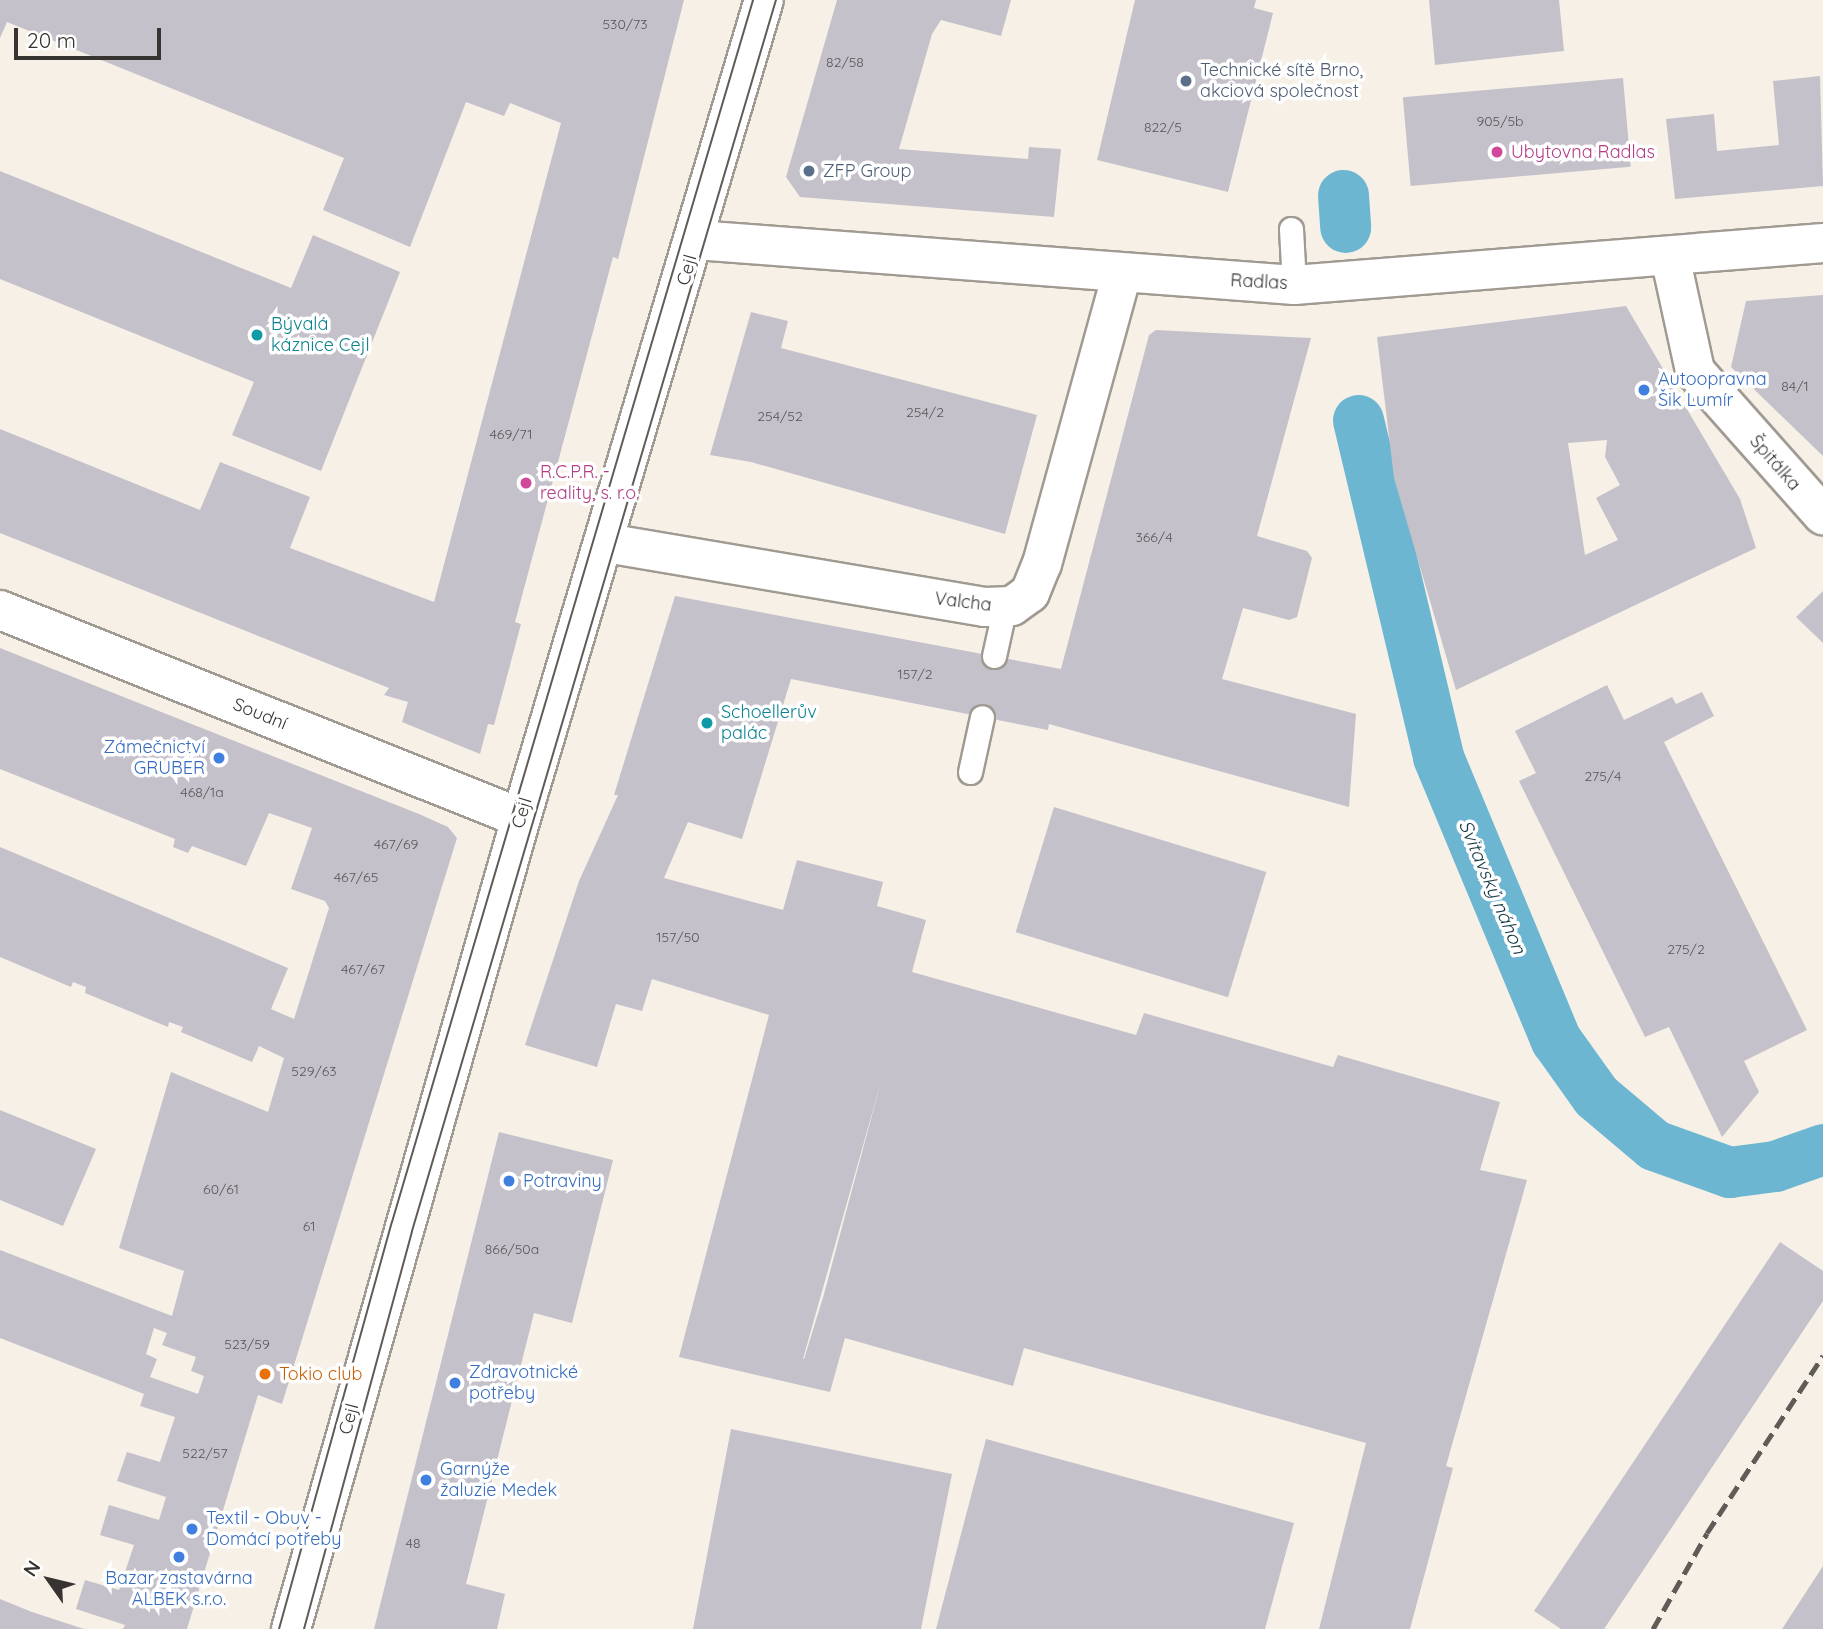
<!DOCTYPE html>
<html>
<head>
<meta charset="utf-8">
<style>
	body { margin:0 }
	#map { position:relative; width:1823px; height:1629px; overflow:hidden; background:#f7f0e7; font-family:Quicksand,sans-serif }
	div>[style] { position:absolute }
	.canal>* { height:51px; margin:-25.5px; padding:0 25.5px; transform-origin:25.5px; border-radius:25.5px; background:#6cb6d2 }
	.building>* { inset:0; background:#c5c1ca; transform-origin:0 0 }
	.roads { filter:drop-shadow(2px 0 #a09a92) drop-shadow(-2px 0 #a09a92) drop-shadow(0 2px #a09a92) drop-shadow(0 -2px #a09a92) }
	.service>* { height:23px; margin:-11.5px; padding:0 11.5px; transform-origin:11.5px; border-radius:11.5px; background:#fff }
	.minor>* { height:38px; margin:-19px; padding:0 19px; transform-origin:19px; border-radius:19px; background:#fff }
	.tertiary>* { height:38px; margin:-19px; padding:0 19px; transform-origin:19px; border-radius:19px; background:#fff }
	.tram>* { height:2px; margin:-1px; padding:0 1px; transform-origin:1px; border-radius:1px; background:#5f5b57 }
	.rail>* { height:5px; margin-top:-2.5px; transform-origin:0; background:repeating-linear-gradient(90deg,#5f5b57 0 14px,transparent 0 21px) }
	.dots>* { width:19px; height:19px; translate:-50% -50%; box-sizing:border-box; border:4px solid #fff; border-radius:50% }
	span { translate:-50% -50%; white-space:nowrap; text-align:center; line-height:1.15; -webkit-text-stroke:7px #fff; paint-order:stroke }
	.number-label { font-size:14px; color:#5a5656 }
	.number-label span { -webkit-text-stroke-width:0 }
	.service-label { font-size:18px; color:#4e5e75 }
	.left { translate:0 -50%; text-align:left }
	.hotel-label { font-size:18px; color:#b23c85 }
	.street-label { font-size:18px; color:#363330 }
	.culture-label { font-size:18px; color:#0d838f }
	.shop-label { font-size:18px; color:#366cbe }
	.right { translate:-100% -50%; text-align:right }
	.food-label { font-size:18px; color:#c56008 }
	.water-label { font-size:19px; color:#163946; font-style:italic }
	.north { position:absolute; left:14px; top:1545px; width:70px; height:70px; -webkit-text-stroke:5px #fff; paint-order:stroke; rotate:304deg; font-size:19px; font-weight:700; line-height:28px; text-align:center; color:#363330 }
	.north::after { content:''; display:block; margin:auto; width:24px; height:32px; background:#363330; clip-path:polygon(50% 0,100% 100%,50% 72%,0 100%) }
	.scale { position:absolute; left:14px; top:28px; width:147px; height:32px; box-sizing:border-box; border:4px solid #363330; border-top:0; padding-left:9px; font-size:21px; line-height:24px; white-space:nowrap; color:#363330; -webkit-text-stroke:5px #fff; paint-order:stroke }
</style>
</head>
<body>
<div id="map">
	<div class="canal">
		<i style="left:1343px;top:195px;width:32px;rotate:86deg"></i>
		<i style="left:1358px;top:420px;width:346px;rotate:76.6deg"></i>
		<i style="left:1438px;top:757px;width:307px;rotate:67.4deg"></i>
		<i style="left:1556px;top:1040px;width:69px;rotate:54.5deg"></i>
		<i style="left:1596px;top:1096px;width:76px;rotate:40.2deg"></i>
		<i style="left:1654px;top:1145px;width:80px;rotate:19.8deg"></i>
		<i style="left:1729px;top:1172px;width:46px;rotate:-7.4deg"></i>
		<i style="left:1775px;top:1166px;width:51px;rotate:-19.5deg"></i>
	</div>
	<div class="building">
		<i style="clip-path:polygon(0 0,684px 0,618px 259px,613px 257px,515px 622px,521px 624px,494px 725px,488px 724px,480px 754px,402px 722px,408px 702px,384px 695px,389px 688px,0 533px,0 429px,200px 510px,220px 462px,310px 497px,290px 548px,434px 602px,561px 123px,510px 103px,504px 116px,466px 102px,410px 247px,323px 210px,344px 158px,7px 22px,0 38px)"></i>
		<i style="clip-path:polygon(837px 0,1011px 0,1001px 36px,941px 20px,932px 34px,899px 149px,1028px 159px,1029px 147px,1061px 149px,1054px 217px,800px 197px,786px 177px)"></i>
		<i style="clip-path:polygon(1135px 0,1256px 0,1254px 8px,1273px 13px,1228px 192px,1097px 160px)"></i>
		<i style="clip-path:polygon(1429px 0,1559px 0,1564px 51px,1435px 65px)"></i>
		<i style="clip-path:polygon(1820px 76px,1823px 186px,1675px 199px,1666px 119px,1714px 114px,1717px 151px,1779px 145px,1773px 81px)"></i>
		<i style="left:1623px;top:78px;width:89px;height:221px;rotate:85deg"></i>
		<i style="clip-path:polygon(0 171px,291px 288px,313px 235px,400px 272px,321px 471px,232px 435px,254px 382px,0 279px)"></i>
		<i style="clip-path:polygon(1823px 295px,1823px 456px,1731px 367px,1746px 301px)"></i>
		<i style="clip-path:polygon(evenodd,1626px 306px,1740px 499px,1756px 548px,1456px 690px,1394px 478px,1377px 337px,1626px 306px,1607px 440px,1605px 457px,1620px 485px,1596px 498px,1618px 540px,1585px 555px,1568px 443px,1607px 440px)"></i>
		<i style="clip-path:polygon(751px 312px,788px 321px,781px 348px,1037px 415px,1005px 534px,751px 462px,710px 455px)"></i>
		<i style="clip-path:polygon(evenodd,1156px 330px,1311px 338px,1257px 536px,1307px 551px,1312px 558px,1297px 617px,1289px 620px,1243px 608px,1222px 679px,1356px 714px,1349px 807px,1049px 724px,1048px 730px,791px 679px,742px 839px,688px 822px,664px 878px,783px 910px,797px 860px,883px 882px,877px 906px,926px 920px,912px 972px,1136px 1035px,1144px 1013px,1333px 1067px,1338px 1055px,1500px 1102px,1480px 1170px,1527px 1180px,1446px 1466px,1453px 1468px,1410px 1629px,1319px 1629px,1366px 1443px,1024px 1348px,1013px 1386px,845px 1338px,830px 1392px,679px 1357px,769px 1015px,652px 979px,642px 1011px,616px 1004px,597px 1067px,525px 1045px,579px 881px,618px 795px,614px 795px,675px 596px,1061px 669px,1149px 335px,1156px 330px,882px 1078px,824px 1294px,804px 1359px,803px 1359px,882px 1078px)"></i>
		<i style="clip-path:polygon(1823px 591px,1823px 643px,1796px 617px)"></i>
		<i style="clip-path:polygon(evenodd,0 648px,419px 814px,448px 827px,457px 838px,282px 1404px,258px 1395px,187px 1629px,123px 1629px,125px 1625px,76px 1609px,85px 1580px,119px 1590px,134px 1545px,100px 1535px,109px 1505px,159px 1520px,166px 1497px,117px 1481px,127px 1452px,160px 1462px,175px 1417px,140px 1406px,144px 1394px,0 1338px,0 1250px,172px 1316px,184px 1271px,119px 1248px,171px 1072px,268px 1112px,284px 1058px,259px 1046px,252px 1062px,181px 1032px,183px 1027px,169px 1022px,168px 1027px,85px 993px,86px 987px,73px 982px,71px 987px,0 957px,0 847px,288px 968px,271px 1009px,294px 1019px,329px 908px,325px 901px,291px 889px,312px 828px,269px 813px,246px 866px,192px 846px,188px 853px,173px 847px,175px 839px,0 769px,0 648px,154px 1328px,167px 1333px,162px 1345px,196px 1357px,191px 1371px,204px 1376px,198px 1394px,150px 1377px,157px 1359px,146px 1354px,154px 1328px)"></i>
		<i style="clip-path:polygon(1607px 685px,1624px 720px,1672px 697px,1676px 704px,1702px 692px,1714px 716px,1664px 742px,1807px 1030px,1744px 1061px,1759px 1092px,1722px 1137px,1669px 1027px,1645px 1037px,1519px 781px,1536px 773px,1515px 731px)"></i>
		<i style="left:1054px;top:807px;width:222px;height:131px;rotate:17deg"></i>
		<i style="clip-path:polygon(0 1110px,96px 1149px,63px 1226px,0 1200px)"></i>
		<i style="clip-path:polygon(499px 1132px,613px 1160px,572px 1323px,534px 1313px,466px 1584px,505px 1594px,497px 1629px,374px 1629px)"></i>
		<i style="clip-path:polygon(1780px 1242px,1823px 1271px,1823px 1301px,1604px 1629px,1561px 1629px,1534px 1611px)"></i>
		<i style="clip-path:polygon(731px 1429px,952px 1474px,921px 1629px,693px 1629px)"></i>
		<i style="clip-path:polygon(986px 1439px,1294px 1523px,1265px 1629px,936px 1629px)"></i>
		<i style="clip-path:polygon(1823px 1566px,1823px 1629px,1782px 1629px)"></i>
		<i style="clip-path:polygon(0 1599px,32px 1612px,84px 1629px,0 1629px)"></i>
	</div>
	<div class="roads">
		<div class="service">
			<i style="left:1291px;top:229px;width:56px;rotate:86.9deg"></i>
			<i style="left:994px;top:656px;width:51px;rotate:-77.6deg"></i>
			<i style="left:970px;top:772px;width:56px;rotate:-77.7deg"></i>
		</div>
		<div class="minor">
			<i style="left:696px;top:240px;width:600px;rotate:4.3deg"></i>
			<i style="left:1294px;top:285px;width:531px;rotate:-4.54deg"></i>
			<i style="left:1670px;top:256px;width:118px;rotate:77.7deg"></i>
			<i style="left:1695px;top:371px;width:193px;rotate:48.4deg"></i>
			<i style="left:606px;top:543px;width:384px;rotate:9.6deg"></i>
			<i style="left:985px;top:607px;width:27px;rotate:-2deg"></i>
			<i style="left:1012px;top:606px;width:22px;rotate:-36deg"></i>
			<i style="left:1030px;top:593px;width:31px;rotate:-68deg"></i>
			<i style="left:1042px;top:564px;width:301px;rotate:-74.6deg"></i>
			<i style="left:0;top:610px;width:561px;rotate:21.76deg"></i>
		</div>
		<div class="tertiary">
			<i style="left:291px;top:1629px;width:843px;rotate:-74.17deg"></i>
			<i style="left:521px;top:818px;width:853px;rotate:-73.46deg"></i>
		</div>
	</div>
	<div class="tram">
		<i style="left:279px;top:1629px;width:422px;rotate:-74.5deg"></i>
		<i style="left:392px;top:1222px;width:1274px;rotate:-73.54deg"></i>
		<i style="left:304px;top:1629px;width:412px;rotate:-74.8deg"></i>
		<i style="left:412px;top:1231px;width:1284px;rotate:-73.53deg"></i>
	</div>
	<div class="rail">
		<i style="left:1653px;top:1629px;width:110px;rotate:-60.6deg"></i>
		<i style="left:1707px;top:1533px;width:212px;rotate:-56.8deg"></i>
	</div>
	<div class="dots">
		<i style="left:1186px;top:81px;background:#5c6f8a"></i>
		<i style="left:1497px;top:152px;background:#d1479c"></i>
		<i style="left:809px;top:171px;background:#5c6f8a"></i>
		<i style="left:257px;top:335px;background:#0f9aa8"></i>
		<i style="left:1644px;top:390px;background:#3f7fe0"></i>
		<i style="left:526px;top:483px;background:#d1479c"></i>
		<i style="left:707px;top:723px;background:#0f9aa8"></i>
		<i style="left:219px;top:758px;background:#3f7fe0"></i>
		<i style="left:509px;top:1181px;background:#3f7fe0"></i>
		<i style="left:265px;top:1374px;background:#e8710a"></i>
		<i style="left:455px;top:1383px;background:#3f7fe0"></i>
		<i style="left:426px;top:1480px;background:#3f7fe0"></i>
		<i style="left:192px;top:1529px;background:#3f7fe0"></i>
		<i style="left:179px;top:1557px;background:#3f7fe0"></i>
	</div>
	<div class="number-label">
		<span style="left:625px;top:24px">530/73</span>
		<span style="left:845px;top:62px">82/58</span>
		<span style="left:1500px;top:121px">905/5b</span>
		<span style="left:1163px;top:127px">822/5</span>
		<span style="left:1795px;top:386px">84/1</span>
		<span style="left:925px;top:412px">254/2</span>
		<span style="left:780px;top:416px">254/52</span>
		<span style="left:511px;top:434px">469/71</span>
		<span style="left:1154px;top:537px">366/4</span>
		<span style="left:915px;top:674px">157/2</span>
		<span style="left:1603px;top:776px">275/4</span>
		<span style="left:202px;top:792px">468/1a</span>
		<span style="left:396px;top:844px">467/69</span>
		<span style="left:356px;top:877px">467/65</span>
		<span style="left:678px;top:937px">157/50</span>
		<span style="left:1686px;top:949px">275/2</span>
		<span style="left:363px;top:969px">467/67</span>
		<span style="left:314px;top:1071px">529/63</span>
		<span style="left:221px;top:1189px">60/61</span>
		<span style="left:309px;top:1226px">61</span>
		<span style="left:512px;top:1249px">866/50a</span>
		<span style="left:247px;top:1344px">523/59</span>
		<span style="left:205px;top:1453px">522/57</span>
		<span style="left:413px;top:1543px">48</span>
	</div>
	<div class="service-label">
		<span class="left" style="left:1200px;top:81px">Technické sítě Brno,<br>akciová společnost</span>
		<span class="left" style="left:823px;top:171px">ZFP Group</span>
	</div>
	<div class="hotel-label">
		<span class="left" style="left:1511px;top:152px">Ubytovna Radlas</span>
		<span class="left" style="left:540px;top:483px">R.C.P.R. -<br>reality, s. r.o.</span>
	</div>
	<div class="street-label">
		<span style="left:687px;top:270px;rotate:-74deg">Cejl</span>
		<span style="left:1259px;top:282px;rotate:3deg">Radlas</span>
		<span style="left:1775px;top:463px;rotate:49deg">Špitálka</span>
		<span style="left:963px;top:602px;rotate:7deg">Valcha</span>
		<span style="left:260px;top:714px;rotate:22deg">Soudní</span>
		<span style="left:522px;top:813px;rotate:-73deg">Cejl</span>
		<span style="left:349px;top:1419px;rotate:-75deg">Cejl</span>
	</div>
	<div class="culture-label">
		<span class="left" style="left:271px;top:335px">Bývalá<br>káznice Cejl</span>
		<span class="left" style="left:721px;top:723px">Schoellerův<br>palác</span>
	</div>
	<div class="shop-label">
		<span class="left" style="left:1658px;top:390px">Autoopravna<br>Šik Lumír</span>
		<span class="right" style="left:205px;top:758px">Zámečnictví<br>GRUBER</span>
		<span class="left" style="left:523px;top:1181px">Potraviny</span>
		<span class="left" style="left:469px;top:1383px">Zdravotnické<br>potřeby</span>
		<span class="left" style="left:440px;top:1480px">Garnýže<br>žaluzie Medek</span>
		<span class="left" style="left:206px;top:1529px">Textil - Obuv -<br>Domácí potřeby</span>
		<span style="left:179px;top:1589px">Bazar zastavárna<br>ALBEK s.r.o.</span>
	</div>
	<div class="food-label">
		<span class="left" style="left:279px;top:1374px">Tokio club</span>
	</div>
	<div class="water-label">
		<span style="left:1492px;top:887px;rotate:67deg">Svitavský náhon</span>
	</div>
	<div class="north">N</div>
	<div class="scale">20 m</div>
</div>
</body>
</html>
